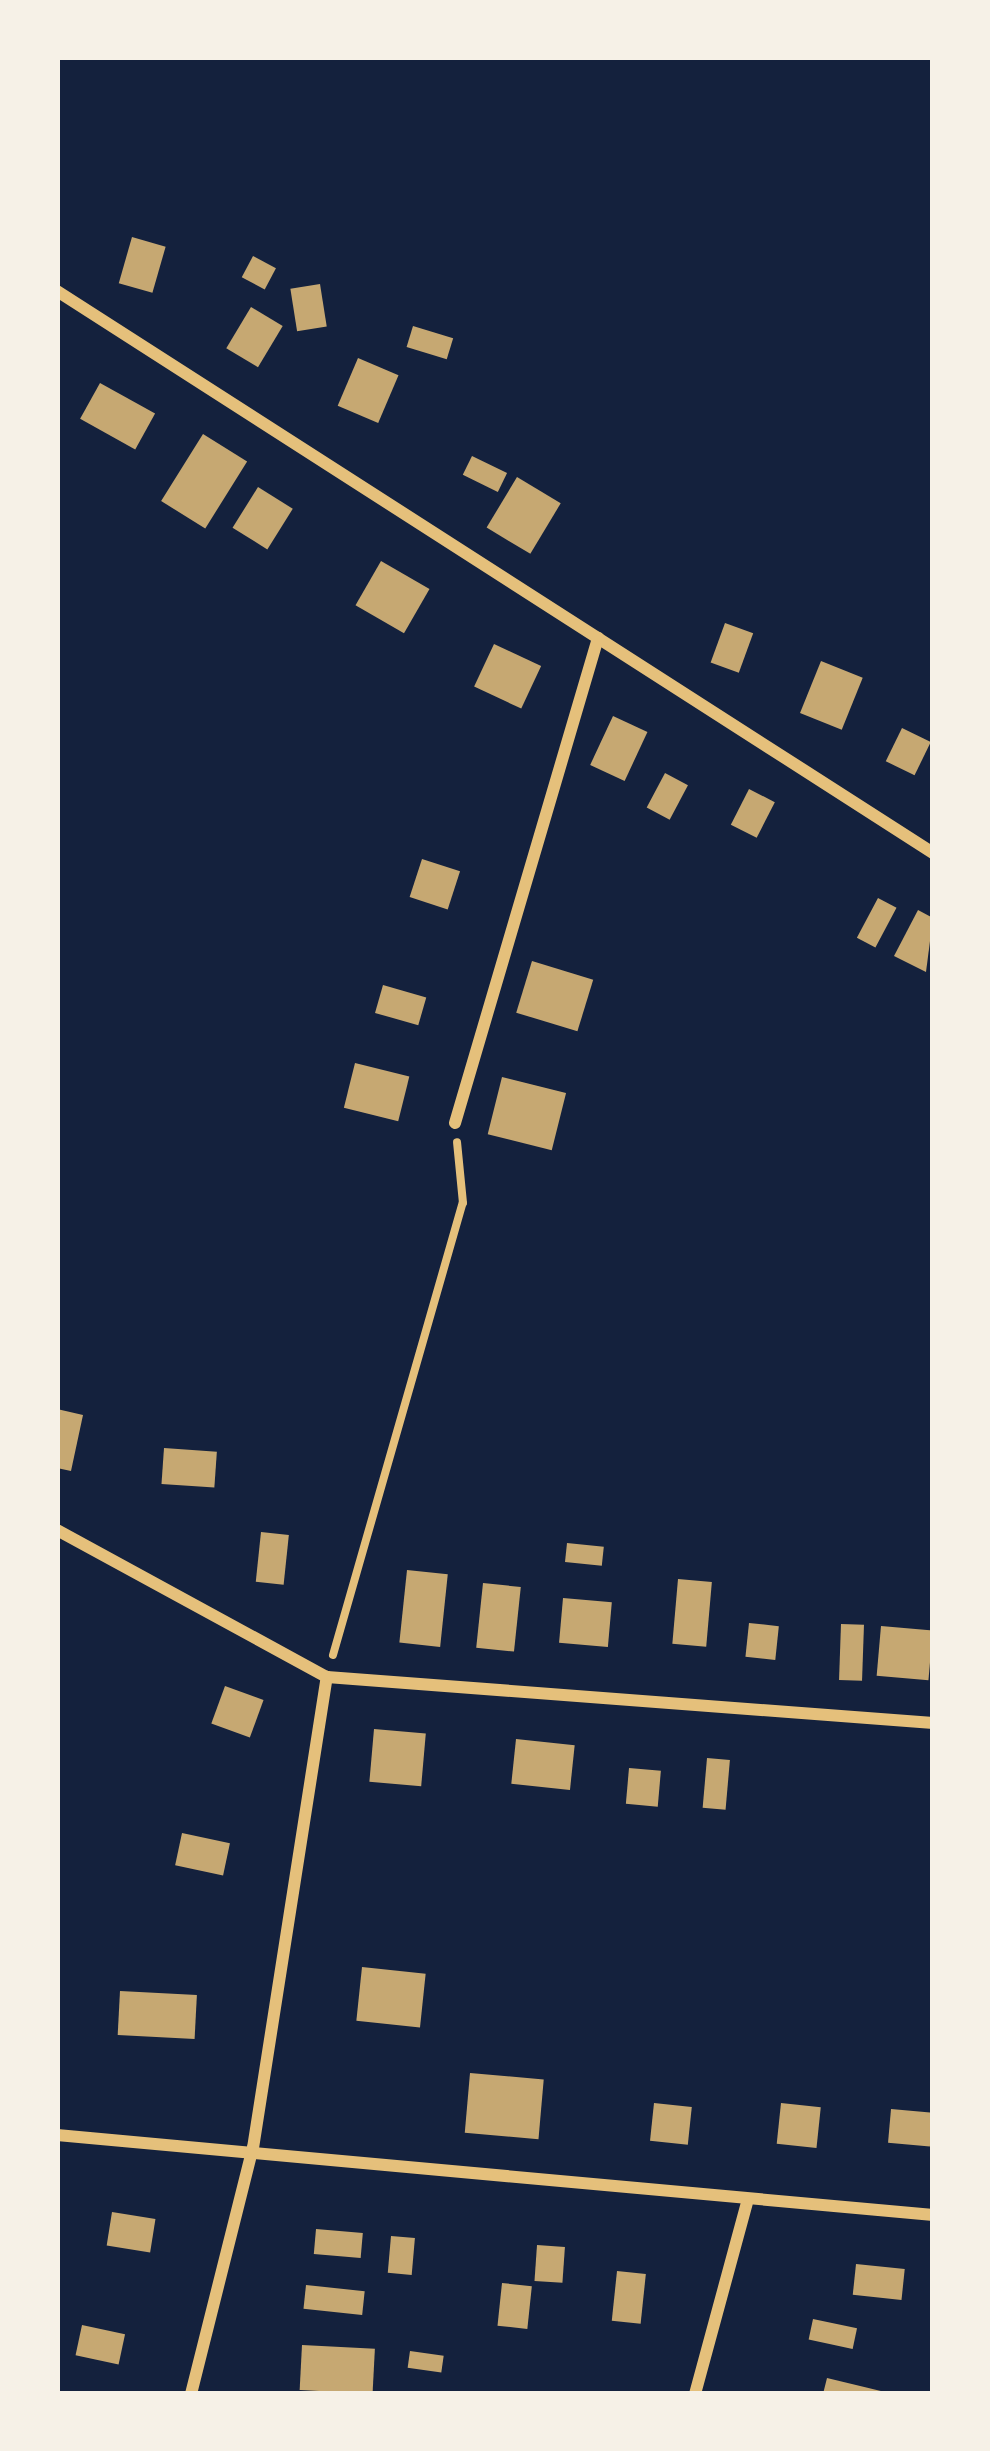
<!DOCTYPE html>
<html>
<head>
<meta charset="utf-8">
<style>
	body { margin:0 }
	#map { position:relative; width:990px; height:2451px; overflow:hidden; background:#14213d; font-family:Barlow,sans-serif }
	div>[style] { position:absolute }
	.building>* { inset:0; background:#c6a872; transform-origin:0 0 }
	.path>* { height:8px; margin:-4px; padding:0 4px; transform-origin:4px; border-radius:4px; background:#e5c07b }
	.minor>* { height:12px; margin:-6px; padding:0 6px; transform-origin:6px; border-radius:6px; background:#e5c07b }
	span { translate:-50% -50%; white-space:nowrap; text-align:center; line-height:1.15; -webkit-text-stroke:9px #f6f1e7; paint-order:stroke }
	.frame { position:absolute; inset:0; border:60px solid #f6f1e7; pointer-events:none }
</style>
</head>
<body>
<div id="map">
	<div class="building">
		<i style="left:132px;top:237px;width:35px;height:48px;rotate:16deg"></i>
		<i style="left:253px;top:256px;width:26px;height:24px;rotate:28deg"></i>
		<i style="left:320px;top:284px;width:43px;height:30px;rotate:81deg"></i>
		<i style="left:251px;top:307px;width:37px;height:48px;rotate:31deg"></i>
		<i style="left:413px;top:326px;width:42px;height:22px;rotate:17deg"></i>
		<i style="left:358px;top:358px;width:44px;height:52px;rotate:23deg"></i>
		<i style="left:100px;top:383px;width:63px;height:41px;rotate:29deg"></i>
		<i style="left:203px;top:434px;width:52px;height:79px;rotate:32deg"></i>
		<i style="left:472px;top:456px;width:39px;height:21px;rotate:26deg"></i>
		<i style="left:517px;top:477px;width:51px;height:59px;rotate:31deg"></i>
		<i style="left:258px;top:487px;width:41px;height:48px;rotate:32deg"></i>
		<i style="left:381px;top:561px;width:56px;height:51px;rotate:30deg"></i>
		<i style="left:725px;top:623px;width:30px;height:42px;rotate:20deg"></i>
		<i style="left:494px;top:644px;width:52px;height:47px;rotate:25deg"></i>
		<i style="left:821px;top:661px;width:45px;height:56px;rotate:22deg"></i>
		<i style="left:613px;top:716px;width:38px;height:54px;rotate:25deg"></i>
		<i style="left:902px;top:728px;width:32px;height:37px;rotate:26deg"></i>
		<i style="left:665px;top:773px;width:26px;height:39px;rotate:28deg"></i>
		<i style="left:749px;top:789px;width:29px;height:40px;rotate:27deg"></i>
		<i style="left:422px;top:859px;width:40px;height:40px;rotate:18deg"></i>
		<i style="left:878px;top:898px;width:21px;height:45px;rotate:28deg"></i>
		<i style="clip-path:polygon(918px 910px,933px 918px,926px 972px,894px 956px)"></i>
		<i style="left:532px;top:961px;width:64px;height:54px;rotate:17deg"></i>
		<i style="left:383px;top:985px;width:45px;height:29px;rotate:16deg"></i>
		<i style="left:355px;top:1063px;width:56px;height:46px;rotate:14deg"></i>
		<i style="left:502px;top:1077px;width:66px;height:59px;rotate:14deg"></i>
		<i style="clip-path:polygon(57px 1409px,83px 1415px,71px 1471px,57px 1468px)"></i>
		<i style="left:164px;top:1448px;width:53px;height:36px;rotate:4deg"></i>
		<i style="left:261px;top:1532px;width:28px;height:50px;rotate:6deg"></i>
		<i style="left:567px;top:1543px;width:37px;height:19px;rotate:6deg"></i>
		<i style="left:407px;top:1570px;width:41px;height:73px;rotate:6deg"></i>
		<i style="left:678px;top:1579px;width:34px;height:65px;rotate:5deg"></i>
		<i style="left:483px;top:1583px;width:38px;height:65px;rotate:6deg"></i>
		<i style="left:563px;top:1598px;width:49px;height:45px;rotate:5deg"></i>
		<i style="left:749px;top:1623px;width:30px;height:34px;rotate:6deg"></i>
		<i style="left:841px;top:1624px;width:23px;height:56px;rotate:2deg"></i>
		<i style="left:881px;top:1626px;width:52px;height:50px;rotate:5deg"></i>
		<i style="left:225px;top:1686px;width:41px;height:40px;rotate:20deg"></i>
		<i style="left:374px;top:1729px;width:52px;height:53px;rotate:5deg"></i>
		<i style="left:516px;top:1739px;width:59px;height:45px;rotate:6deg"></i>
		<i style="left:707px;top:1758px;width:23px;height:50px;rotate:5deg"></i>
		<i style="left:629px;top:1768px;width:32px;height:36px;rotate:5deg"></i>
		<i style="left:182px;top:1833px;width:49px;height:33px;rotate:12deg"></i>
		<i style="left:362px;top:1967px;width:64px;height:54px;rotate:6deg"></i>
		<i style="left:120px;top:1991px;width:77px;height:44px;rotate:3deg"></i>
		<i style="left:470px;top:2073px;width:74px;height:60px;rotate:5deg"></i>
		<i style="left:654px;top:2103px;width:38px;height:38px;rotate:6deg"></i>
		<i style="left:781px;top:2103px;width:40px;height:41px;rotate:6deg"></i>
		<i style="left:891px;top:2109px;width:42px;height:34px;rotate:5deg"></i>
		<i style="left:112px;top:2212px;width:44px;height:34px;rotate:9deg"></i>
		<i style="left:316px;top:2229px;width:47px;height:25px;rotate:5deg"></i>
		<i style="left:391px;top:2236px;width:24px;height:37px;rotate:5deg"></i>
		<i style="left:537px;top:2245px;width:28px;height:36px;rotate:4deg"></i>
		<i style="left:856px;top:2264px;width:49px;height:31px;rotate:6deg"></i>
		<i style="left:617px;top:2271px;width:29px;height:50px;rotate:6deg"></i>
		<i style="left:502px;top:2283px;width:30px;height:43px;rotate:6deg"></i>
		<i style="left:306px;top:2285px;width:59px;height:24px;rotate:6deg"></i>
		<i style="left:813px;top:2319px;width:45px;height:21px;rotate:12deg"></i>
		<i style="left:82px;top:2325px;width:44px;height:31px;rotate:12deg"></i>
		<i style="left:302px;top:2345px;width:73px;height:45px;rotate:3deg"></i>
		<i style="left:410px;top:2351px;width:34px;height:17px;rotate:8deg"></i>
		<i style="clip-path:polygon(827px 2378px,885px 2392px,885px 2394px,823px 2394px)"></i>
	</div>
	<div class="path">
		<i style="left:333px;top:1655px;width:470px;rotate:-74deg"></i>
		<i style="left:463px;top:1203px;width:61px;rotate:-95.6deg"></i>
	</div>
	<div class="minor">
		<i style="left:57px;top:291px;width:1041px;rotate:32.68deg"></i>
		<i style="left:455px;top:1123px;width:506px;rotate:-73.57deg"></i>
		<i style="left:57px;top:1530px;width:307px;rotate:28.6deg"></i>
		<i style="left:327px;top:1677px;width:608px;rotate:4.34deg"></i>
		<i style="left:57px;top:2135px;width:880px;rotate:5.22deg"></i>
		<i style="left:191px;top:2394px;width:254px;rotate:-75.9deg"></i>
		<i style="left:253px;top:2148px;width:477px;rotate:-81.1deg"></i>
		<i style="left:695px;top:2394px;width:198px;rotate:-74.8deg"></i>
	</div>
	<div class="frame"></div>
</div>
</body>
</html>
